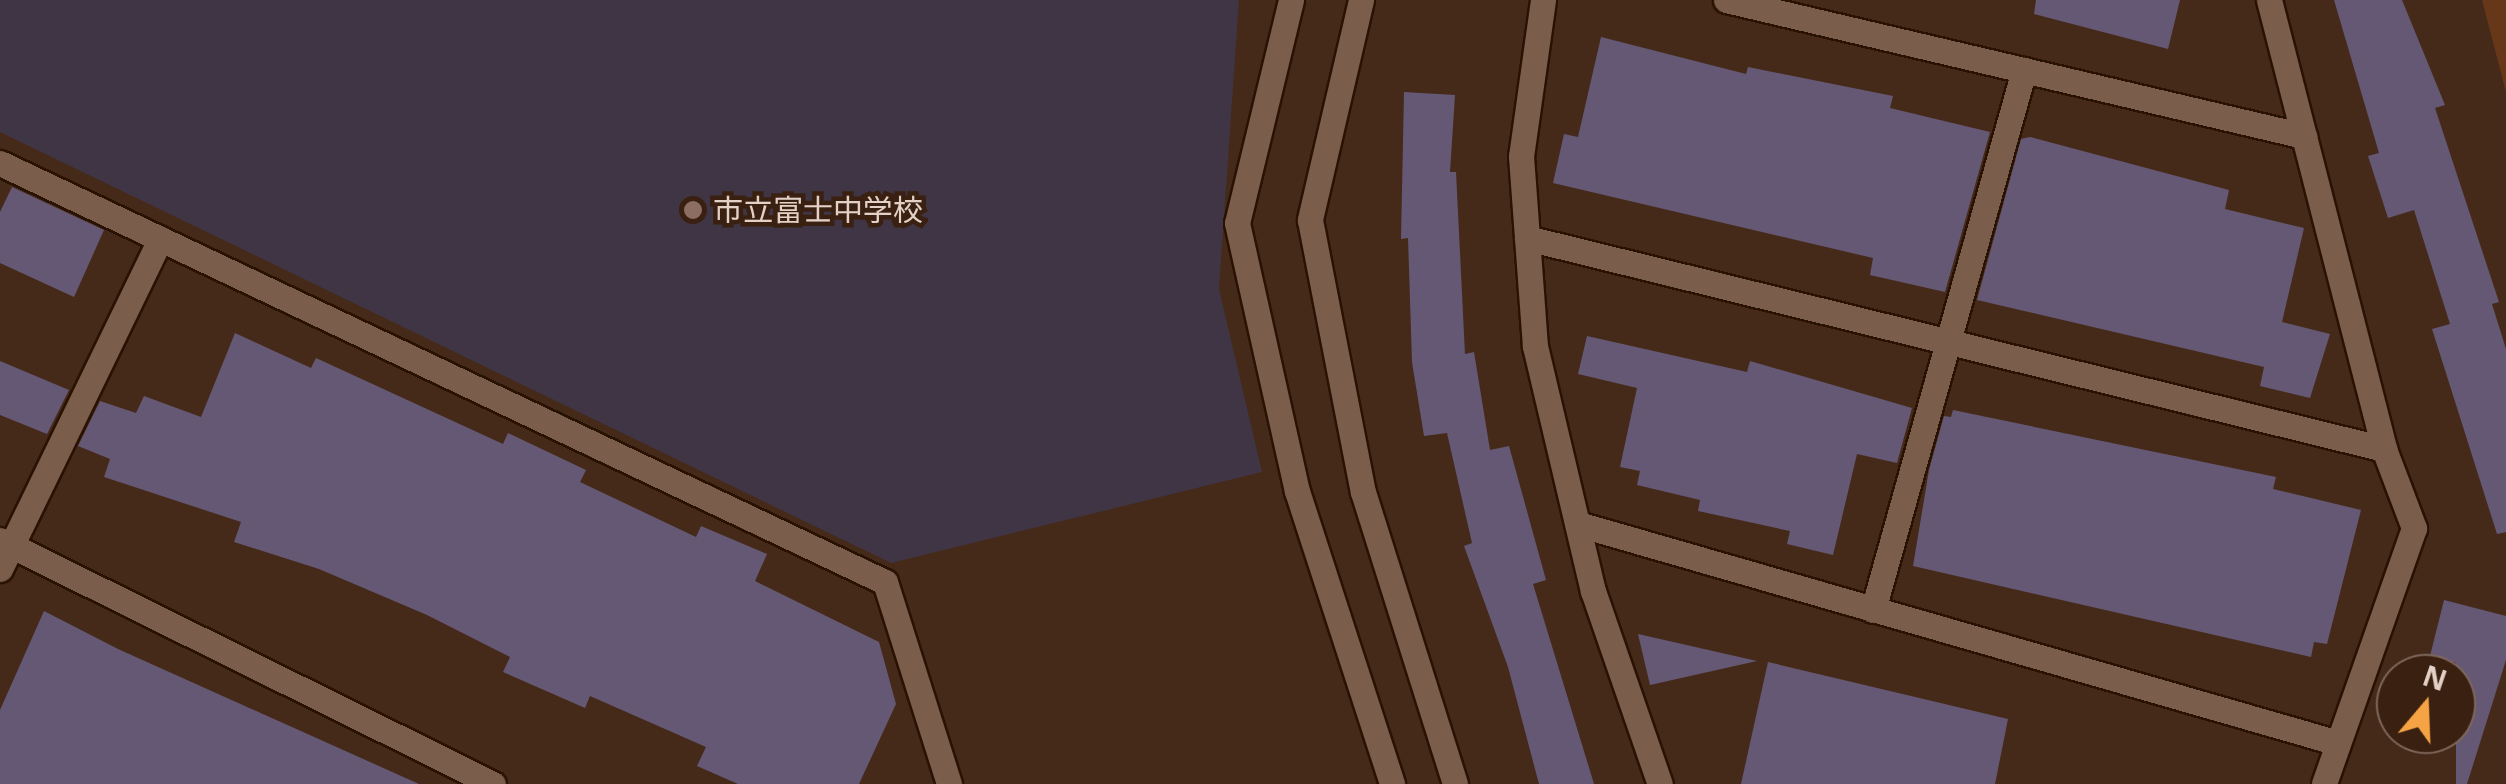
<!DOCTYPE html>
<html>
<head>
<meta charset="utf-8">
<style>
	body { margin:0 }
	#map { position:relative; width:2506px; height:784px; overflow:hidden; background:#452a1a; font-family:"Noto Sans","Noto Sans JP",sans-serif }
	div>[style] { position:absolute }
	.education>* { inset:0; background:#403544 }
	.green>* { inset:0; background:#663819 }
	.building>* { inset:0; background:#655875 }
	.roads { filter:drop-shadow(2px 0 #2a1203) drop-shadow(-2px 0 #2a1203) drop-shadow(0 2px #2a1203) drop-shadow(0 -2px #2a1203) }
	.minor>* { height:25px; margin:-12.5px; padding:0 12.5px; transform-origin:12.5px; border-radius:12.5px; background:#7b5d4b }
	.dots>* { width:28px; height:28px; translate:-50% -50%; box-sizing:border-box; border:5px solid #3a2010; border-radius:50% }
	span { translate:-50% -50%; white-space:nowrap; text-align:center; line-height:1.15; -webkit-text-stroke:9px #3a2010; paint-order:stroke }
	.poi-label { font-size:30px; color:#e3d1c7 }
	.left { translate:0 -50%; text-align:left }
	.north { position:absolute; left:2376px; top:654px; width:100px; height:100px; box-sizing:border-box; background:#3a2010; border:2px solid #7e6759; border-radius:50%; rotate:19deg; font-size:28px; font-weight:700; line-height:40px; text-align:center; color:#e3d1c7 }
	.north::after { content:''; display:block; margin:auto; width:35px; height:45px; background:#f5a345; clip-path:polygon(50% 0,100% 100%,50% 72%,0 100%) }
</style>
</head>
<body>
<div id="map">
	<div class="education">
		<i style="clip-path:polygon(0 0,1239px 0,1219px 289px,1262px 472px,891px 563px,0 132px)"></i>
	</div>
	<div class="green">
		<i style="clip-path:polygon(2482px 0,2506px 0,2506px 92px)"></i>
	</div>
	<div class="building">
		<i style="clip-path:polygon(2036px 0,2180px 0,2168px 49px,2034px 14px)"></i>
		<i style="clip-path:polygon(2334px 0,2402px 0,2445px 105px,2435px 108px,2499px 302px,2492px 304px,2506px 349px,2506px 532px,2497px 534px,2432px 329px,2450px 324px,2414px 210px,2388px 218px,2368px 156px,2379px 153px)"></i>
		<i style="clip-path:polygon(1601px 37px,1746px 74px,1748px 67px,1893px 96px,1890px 108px,1990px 132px,1945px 292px,1870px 275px,1873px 258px,1553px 183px,1564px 134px,1578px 137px)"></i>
		<i style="clip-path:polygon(1404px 92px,1455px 95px,1450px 172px,1456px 172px,1465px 354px,1474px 352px,1490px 450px,1509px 446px,1546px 580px,1533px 584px,1594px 784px,1539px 784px,1508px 667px,1464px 546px,1472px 543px,1447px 433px,1424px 436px,1412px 362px,1408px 238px,1401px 239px)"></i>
		<i style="clip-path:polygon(2030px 137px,2229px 190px,2225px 209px,2304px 228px,2282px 322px,2330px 334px,2310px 398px,2260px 386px,2264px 367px,1977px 300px,2021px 139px)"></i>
		<i style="clip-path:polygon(12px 187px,104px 230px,74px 297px,0 263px,0 212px)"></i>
		<i style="clip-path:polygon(235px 333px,311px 368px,316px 358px,503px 444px,508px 433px,586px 470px,580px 482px,696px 537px,701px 526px,767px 554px,755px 581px,879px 642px,896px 704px,859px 784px,738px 784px,697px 766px,706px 747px,590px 696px,585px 708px,503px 672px,510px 657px,427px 615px,319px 569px,234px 542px,241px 522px,104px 477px,110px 459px,78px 446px,100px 401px,136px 413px,144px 396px,201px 417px)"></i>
		<i style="clip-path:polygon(1587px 336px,1747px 372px,1750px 361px,1912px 408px,1897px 463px,1857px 454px,1833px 555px,1787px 544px,1790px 531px,1698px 511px,1700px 500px,1637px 485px,1640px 471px,1620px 467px,1637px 388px,1578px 374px)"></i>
		<i style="clip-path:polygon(0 361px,69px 390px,47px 434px,0 415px)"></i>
		<i style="clip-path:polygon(1953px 410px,2276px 477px,2273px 489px,2361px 510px,2327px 644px,2314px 642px,2311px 657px,1913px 566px,1929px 470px,1944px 416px,1951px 417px)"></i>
		<i style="clip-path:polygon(2444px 600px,2506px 616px,2506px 660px,2467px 784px,2456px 784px,2456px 663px,2430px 656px)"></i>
		<i style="clip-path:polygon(44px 611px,118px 649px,419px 784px,0 784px,0 710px)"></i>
		<i style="clip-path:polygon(1638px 634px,1757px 661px,1650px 685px)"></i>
		<i style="clip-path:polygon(1768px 662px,2008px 719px,1995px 784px,1741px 784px)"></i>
	</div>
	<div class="roads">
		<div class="minor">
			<i style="left:1291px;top:0;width:229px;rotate:103.6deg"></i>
			<i style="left:1237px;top:223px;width:275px;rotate:77.4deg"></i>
			<i style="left:1297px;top:491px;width:308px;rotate:72deg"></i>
			<i style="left:1361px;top:0;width:226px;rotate:103.1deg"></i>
			<i style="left:1310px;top:220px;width:277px;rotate:79deg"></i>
			<i style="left:1363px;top:492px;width:306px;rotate:72.5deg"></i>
			<i style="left:1543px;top:0;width:158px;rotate:98deg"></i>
			<i style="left:1521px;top:156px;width:191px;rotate:85.8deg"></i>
			<i style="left:1535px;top:346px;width:252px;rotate:76.7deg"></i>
			<i style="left:1593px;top:591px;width:204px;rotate:70.9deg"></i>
			<i style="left:1726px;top:0;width:594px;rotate:13.24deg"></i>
			<i style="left:2269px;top:0;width:463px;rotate:75.6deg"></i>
			<i style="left:2384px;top:449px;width:85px;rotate:69.2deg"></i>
			<i style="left:2414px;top:528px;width:271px;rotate:109.4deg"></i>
			<i style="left:0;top:163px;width:979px;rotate:25.34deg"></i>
			<i style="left:885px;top:582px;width:212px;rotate:72.4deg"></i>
			<i style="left:1527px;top:238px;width:883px;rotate:13.83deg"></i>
			<i style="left:1578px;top:524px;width:791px;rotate:16.07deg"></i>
			<i style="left:0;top:540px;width:550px;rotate:26.33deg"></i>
			<i style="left:0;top:569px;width:367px;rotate:-64.1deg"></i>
			<i style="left:1873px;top:610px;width:561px;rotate:-74.38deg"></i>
		</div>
	</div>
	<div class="dots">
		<i style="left:693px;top:210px;background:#8d6e63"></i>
	</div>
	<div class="poi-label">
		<span class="left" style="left:713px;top:210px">市立富士中学校</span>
	</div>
	<div class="north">N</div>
</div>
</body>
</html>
